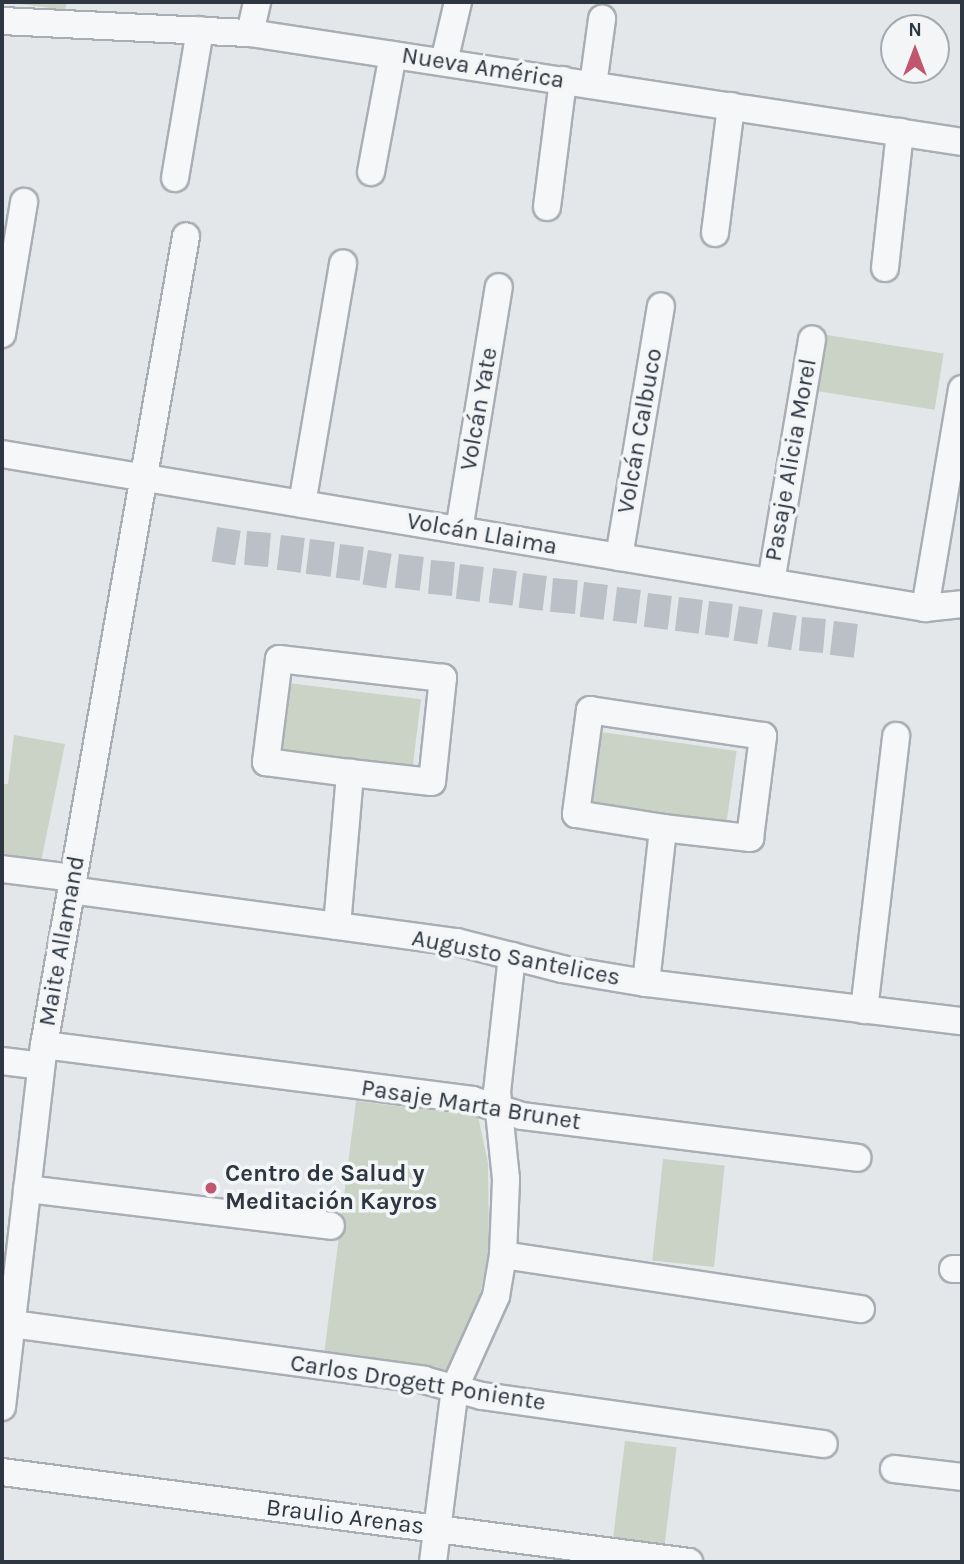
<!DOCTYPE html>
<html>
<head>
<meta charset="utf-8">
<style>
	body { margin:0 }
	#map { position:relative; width:964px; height:1564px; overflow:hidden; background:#e3e7ea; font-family:Karla,sans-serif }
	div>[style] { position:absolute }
	.green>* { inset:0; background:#cad3c5; transform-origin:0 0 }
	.building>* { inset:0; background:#bbc0c6; transform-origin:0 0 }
	.roads { filter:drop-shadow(2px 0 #a9aeb4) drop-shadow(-2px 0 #a9aeb4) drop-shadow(0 2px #a9aeb4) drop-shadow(0 -2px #a9aeb4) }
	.minor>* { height:26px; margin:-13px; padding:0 13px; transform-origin:13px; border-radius:13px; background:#f6f7f9 }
	.dots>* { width:19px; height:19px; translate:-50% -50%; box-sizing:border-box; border:4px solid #f3f5f7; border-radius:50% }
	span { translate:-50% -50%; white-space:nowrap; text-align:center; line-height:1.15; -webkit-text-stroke:7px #f3f5f7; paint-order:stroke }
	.street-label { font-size:24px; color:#2d3641 }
	.poi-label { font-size:24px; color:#2d3641; font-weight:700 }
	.left { translate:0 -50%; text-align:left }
	.frame { position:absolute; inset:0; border:4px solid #2d3641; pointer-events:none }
	.north { position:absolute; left:880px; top:14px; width:70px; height:70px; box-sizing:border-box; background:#f3f5f7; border:2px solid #a4a9ae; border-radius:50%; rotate:0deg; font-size:19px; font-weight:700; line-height:28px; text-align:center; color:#2d3641 }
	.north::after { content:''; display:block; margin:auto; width:24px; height:32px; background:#c1566f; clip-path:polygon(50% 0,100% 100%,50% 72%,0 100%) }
</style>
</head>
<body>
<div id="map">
	<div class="green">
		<i style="clip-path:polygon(6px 2px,67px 2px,65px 10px)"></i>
		<i style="left:827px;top:335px;width:118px;height:57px;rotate:9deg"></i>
		<i style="left:288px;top:683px;width:134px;height:70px;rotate:7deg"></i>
		<i style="left:594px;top:731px;width:144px;height:76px;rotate:8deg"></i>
		<i style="clip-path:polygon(14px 735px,65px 744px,41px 862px,2px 853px,2px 784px,8px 784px)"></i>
		<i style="clip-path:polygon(356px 1101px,478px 1116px,488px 1163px,489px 1252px,476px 1313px,446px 1373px,324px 1355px)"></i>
		<i style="left:663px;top:1159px;width:62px;height:102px;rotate:6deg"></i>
		<i style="left:625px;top:1441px;width:52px;height:99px;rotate:7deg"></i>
	</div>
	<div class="building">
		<i style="left:217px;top:527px;width:24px;height:35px;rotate:9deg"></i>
		<i style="left:247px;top:531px;width:24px;height:34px;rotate:5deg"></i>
		<i style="left:281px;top:535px;width:24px;height:35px;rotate:7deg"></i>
		<i style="left:310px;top:539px;width:25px;height:35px;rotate:7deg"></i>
		<i style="left:340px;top:544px;width:24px;height:34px;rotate:7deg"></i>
		<i style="left:368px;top:550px;width:24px;height:35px;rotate:9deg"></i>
		<i style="left:399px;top:554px;width:25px;height:34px;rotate:7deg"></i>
		<i style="left:431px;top:560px;width:24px;height:34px;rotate:5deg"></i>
		<i style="left:460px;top:564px;width:24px;height:35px;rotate:7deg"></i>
		<i style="left:493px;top:568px;width:24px;height:35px;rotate:7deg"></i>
		<i style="left:523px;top:573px;width:24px;height:35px;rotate:7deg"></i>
		<i style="left:553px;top:578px;width:25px;height:34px;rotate:5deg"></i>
		<i style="left:584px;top:582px;width:24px;height:35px;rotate:7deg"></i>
		<i style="left:617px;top:587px;width:24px;height:34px;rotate:7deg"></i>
		<i style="left:648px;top:593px;width:24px;height:34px;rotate:7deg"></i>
		<i style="left:679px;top:597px;width:24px;height:34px;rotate:7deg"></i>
		<i style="left:709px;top:601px;width:24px;height:34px;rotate:7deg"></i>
		<i style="left:739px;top:606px;width:24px;height:35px;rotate:9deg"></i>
		<i style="left:773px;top:612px;width:24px;height:35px;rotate:9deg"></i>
		<i style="left:802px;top:617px;width:24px;height:34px;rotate:5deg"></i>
		<i style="left:834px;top:621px;width:24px;height:34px;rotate:7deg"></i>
	</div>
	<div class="roads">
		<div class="minor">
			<i style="left:2px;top:21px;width:248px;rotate:2.8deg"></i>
			<i style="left:250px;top:33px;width:720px;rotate:8.7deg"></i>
			<i style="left:250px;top:33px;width:32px;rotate:-77deg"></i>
			<i style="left:444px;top:62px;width:62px;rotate:-76.9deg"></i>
			<i style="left:593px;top:85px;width:67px;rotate:-82.2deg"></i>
			<i style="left:371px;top:172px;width:119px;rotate:-79.4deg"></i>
			<i style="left:175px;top:178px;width:150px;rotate:-80.4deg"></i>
			<i style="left:547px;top:207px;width:128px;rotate:-82.8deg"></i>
			<i style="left:715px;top:233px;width:128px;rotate:-82.8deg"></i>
			<i style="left:885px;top:268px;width:137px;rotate:-83.7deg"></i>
			<i style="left:2px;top:334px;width:134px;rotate:-80.5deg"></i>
			<i style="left:2px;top:454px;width:936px;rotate:9.47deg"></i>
			<i style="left:925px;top:608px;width:37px;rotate:-6deg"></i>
			<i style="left:302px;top:504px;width:244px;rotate:-80.3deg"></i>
			<i style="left:459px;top:530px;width:246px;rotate:-80.7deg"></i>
			<i style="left:619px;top:557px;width:254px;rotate:-80.5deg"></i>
			<i style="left:771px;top:582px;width:246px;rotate:-80.4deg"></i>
			<i style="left:925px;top:608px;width:222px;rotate:-80.4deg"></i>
			<i style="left:2px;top:869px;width:72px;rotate:7.2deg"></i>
			<i style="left:71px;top:890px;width:389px;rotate:7.7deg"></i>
			<i style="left:457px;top:942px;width:108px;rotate:14.4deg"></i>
			<i style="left:562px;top:969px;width:85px;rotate:9.5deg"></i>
			<i style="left:646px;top:983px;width:318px;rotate:6.9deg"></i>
			<i style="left:337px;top:926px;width:154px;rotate:-85.1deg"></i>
			<i style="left:350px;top:773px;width:82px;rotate:6.3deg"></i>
			<i style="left:432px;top:782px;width:105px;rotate:-84deg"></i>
			<i style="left:443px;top:678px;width:165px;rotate:-173.4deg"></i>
			<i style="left:279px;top:659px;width:104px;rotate:97.2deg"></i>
			<i style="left:266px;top:762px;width:85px;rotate:7.5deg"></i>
			<i style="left:646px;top:983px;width:156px;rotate:-83.7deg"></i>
			<i style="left:663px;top:828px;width:88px;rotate:6.6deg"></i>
			<i style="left:750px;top:838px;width:103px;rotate:-82.7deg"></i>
			<i style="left:763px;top:736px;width:175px;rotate:-171.5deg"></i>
			<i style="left:590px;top:710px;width:105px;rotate:97.7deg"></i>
			<i style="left:576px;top:814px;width:88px;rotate:9.1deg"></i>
			<i style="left:864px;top:1010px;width:276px;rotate:-83.3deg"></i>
			<i style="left:44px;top:1045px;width:432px;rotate:7.3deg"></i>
			<i style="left:472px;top:1100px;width:52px;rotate:17.7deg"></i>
			<i style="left:522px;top:1116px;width:338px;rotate:7.1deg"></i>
			<i style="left:2px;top:1061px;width:39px;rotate:7deg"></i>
			<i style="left:27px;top:1189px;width:306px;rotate:6.9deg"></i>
			<i style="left:503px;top:1255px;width:362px;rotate:8.6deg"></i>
			<i style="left:953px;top:1269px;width:9px"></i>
			<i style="left:12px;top:1324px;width:416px;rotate:7.7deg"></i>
			<i style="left:424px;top:1380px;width:60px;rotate:15.4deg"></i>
			<i style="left:482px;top:1396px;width:345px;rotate:8deg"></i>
			<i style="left:2px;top:1407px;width:364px;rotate:-83.4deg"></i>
			<i style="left:44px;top:1045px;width:821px;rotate:-80.04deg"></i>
			<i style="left:894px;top:1469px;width:68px;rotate:6.7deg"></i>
			<i style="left:2px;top:1472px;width:693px;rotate:7.46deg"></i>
			<i style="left:433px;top:1562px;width:176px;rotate:-82.8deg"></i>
			<i style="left:455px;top:1387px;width:100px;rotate:-65.7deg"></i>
			<i style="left:496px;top:1296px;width:42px;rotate:-80.3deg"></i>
			<i style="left:503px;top:1255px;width:76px;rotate:-87.7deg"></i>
			<i style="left:506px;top:1179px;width:87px;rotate:-95.9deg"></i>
			<i style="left:497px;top:1092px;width:137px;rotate:-83.7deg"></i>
		</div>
	</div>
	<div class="dots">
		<i style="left:211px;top:1188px;background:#c1566f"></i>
	</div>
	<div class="street-label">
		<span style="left:483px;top:68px;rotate:9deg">Nueva América</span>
		<span style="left:479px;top:409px;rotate:-80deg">Volcán Yate</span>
		<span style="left:640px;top:431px;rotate:-80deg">Volcán Calbuco</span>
		<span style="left:791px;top:460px;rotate:-80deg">Pasaje Alicia Morel</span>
		<span style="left:482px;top:534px;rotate:10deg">Volcán Llaima</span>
		<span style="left:62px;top:941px;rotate:-80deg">Maite Allamand</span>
		<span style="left:516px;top:958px;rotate:11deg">Augusto Santelices</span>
		<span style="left:471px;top:1105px;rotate:9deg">Pasaje Marta Brunet</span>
		<span style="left:418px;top:1383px;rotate:9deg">Carlos Drogett Poniente</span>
		<span style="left:345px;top:1517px;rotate:7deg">Braulio Arenas</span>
	</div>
	<div class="poi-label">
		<span class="left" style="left:225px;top:1188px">Centro de Salud y<br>Meditación Kayros</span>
	</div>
	<div class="frame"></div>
	<div class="north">N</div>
</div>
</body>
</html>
